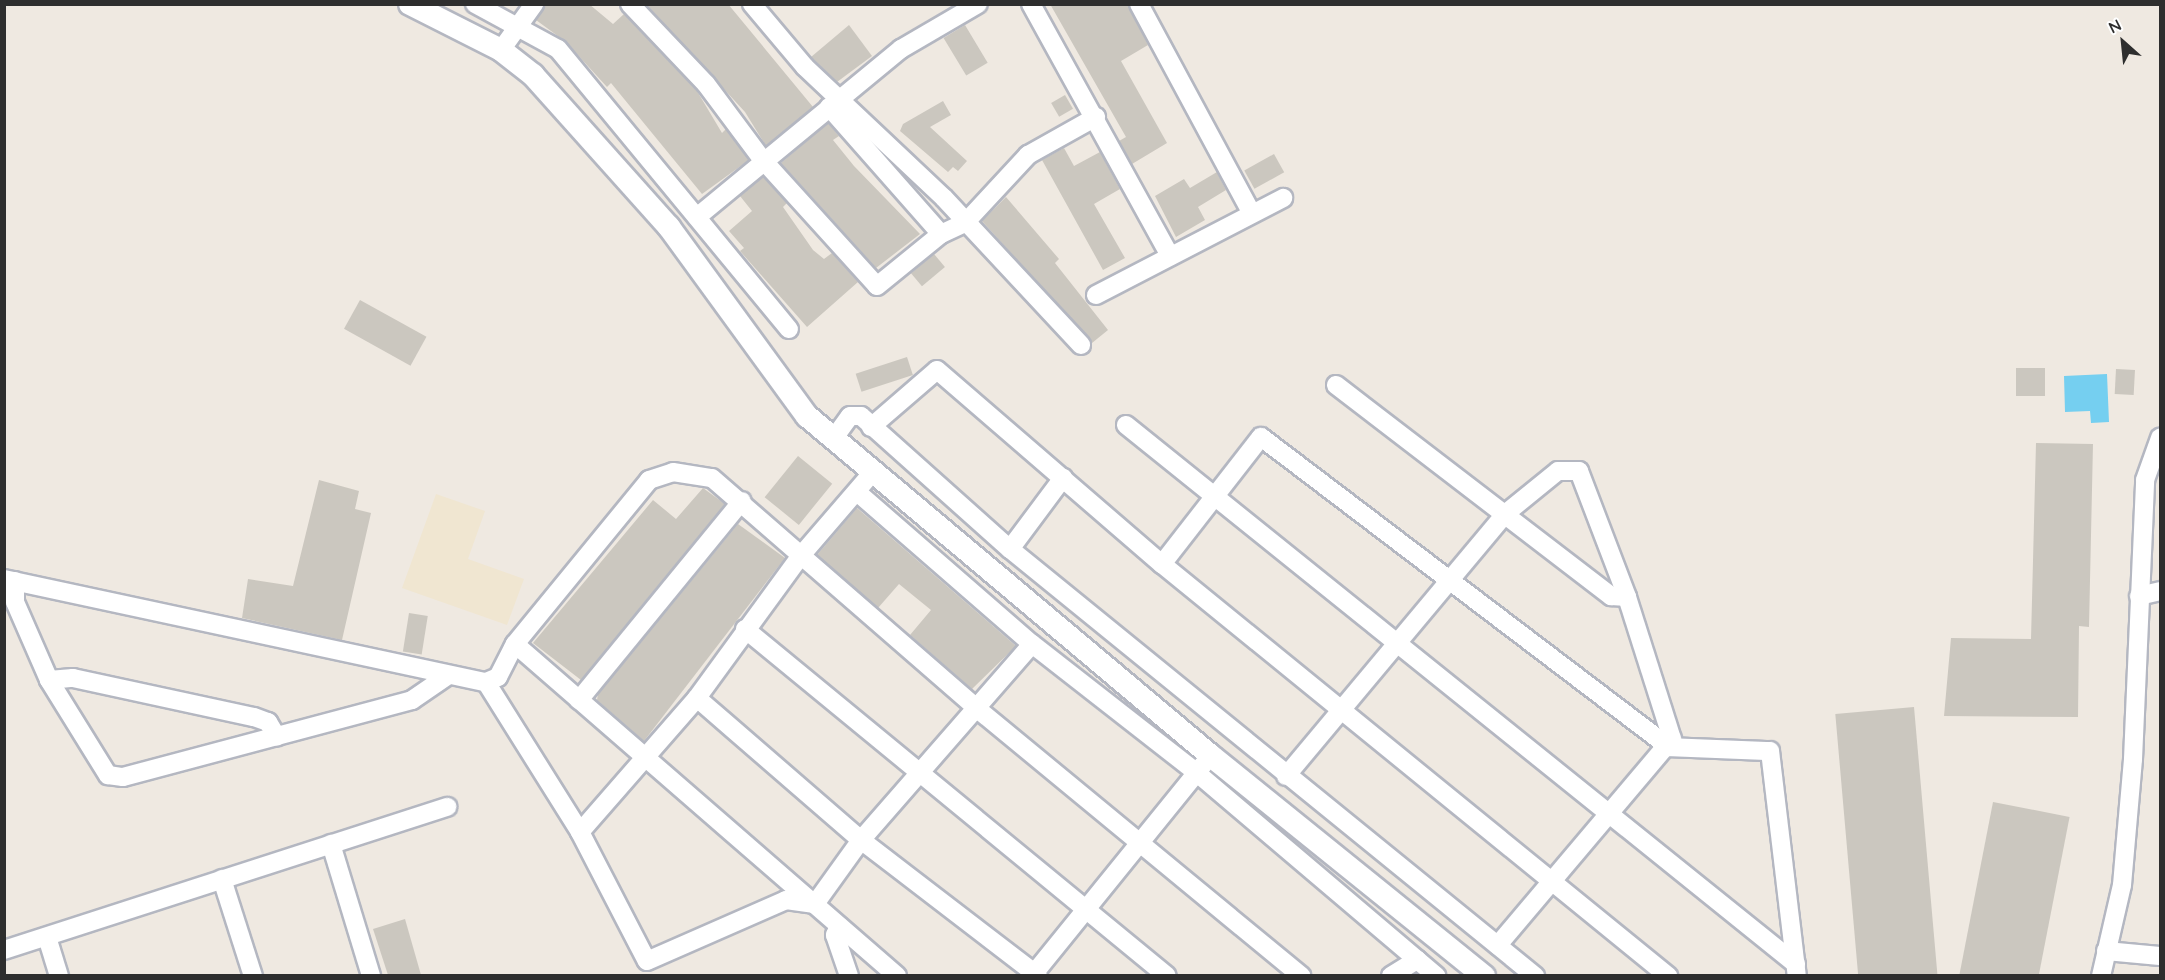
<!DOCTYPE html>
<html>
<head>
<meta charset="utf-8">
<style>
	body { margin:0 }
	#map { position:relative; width:2165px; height:980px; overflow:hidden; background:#efe9e1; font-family:Quicksand,sans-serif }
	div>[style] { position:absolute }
	.education>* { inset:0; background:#f0e6d1 }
	.water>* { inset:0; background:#75cff0 }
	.building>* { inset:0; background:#cbc7bf; transform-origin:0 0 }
	.roads { filter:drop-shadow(2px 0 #b4b7c1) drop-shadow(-2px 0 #b4b7c1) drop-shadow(0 2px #b4b7c1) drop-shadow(0 -2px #b4b7c1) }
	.minor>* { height:18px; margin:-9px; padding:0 9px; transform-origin:9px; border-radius:9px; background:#fff }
	.tertiary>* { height:22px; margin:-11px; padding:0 11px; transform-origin:11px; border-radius:11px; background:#fff }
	span { translate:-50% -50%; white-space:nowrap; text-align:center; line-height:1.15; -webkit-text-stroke:4.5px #fff; paint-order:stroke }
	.frame { position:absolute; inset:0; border:6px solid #2e2e2e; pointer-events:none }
	.north { position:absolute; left:2093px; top:12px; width:60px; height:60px; -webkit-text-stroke:4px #fff; paint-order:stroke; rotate:333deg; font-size:16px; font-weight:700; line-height:24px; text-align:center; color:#2e2e2e }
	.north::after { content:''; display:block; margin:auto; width:21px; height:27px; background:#2e2e2e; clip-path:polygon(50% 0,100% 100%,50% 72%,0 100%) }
</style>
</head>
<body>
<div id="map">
	<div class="education">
		<i style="clip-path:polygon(436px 494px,485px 511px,468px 559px,524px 579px,507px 625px,402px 588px)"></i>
	</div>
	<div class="water">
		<i style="clip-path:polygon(2107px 374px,2109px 422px,2091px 423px,2090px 411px,2065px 412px,2064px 376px)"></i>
	</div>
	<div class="building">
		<i style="clip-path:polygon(545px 4px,589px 4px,613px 24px,624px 14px,697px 91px,722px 133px,726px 129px,749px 160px,702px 194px,611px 83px,607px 87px,566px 42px,536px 20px)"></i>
		<i style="clip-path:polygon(646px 4px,728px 4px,813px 107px,766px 146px,745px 112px)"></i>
		<i style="clip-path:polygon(1050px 4px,1128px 4px,1148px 45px,1121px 61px,1167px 143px,1132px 164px,1119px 141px,1126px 137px)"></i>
		<i style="clip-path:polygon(849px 25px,872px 56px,837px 82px,811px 57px)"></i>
		<i style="left:965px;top:25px;width:44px;height:25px;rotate:59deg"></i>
		<i style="left:1065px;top:95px;width:16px;height:16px;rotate:60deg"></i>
		<i style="clip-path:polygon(943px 101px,951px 115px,930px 127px,967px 161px,958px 171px,953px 167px,948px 172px,900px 131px,903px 124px)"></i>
		<i style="clip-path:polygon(828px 123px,839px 136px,833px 140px,854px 166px,920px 234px,876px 268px,781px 163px)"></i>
		<i style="clip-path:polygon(1064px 148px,1074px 166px,1100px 152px,1120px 189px,1094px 204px,1125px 258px,1103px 270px,1042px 160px)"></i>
		<i style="left:1274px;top:154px;width:21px;height:34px;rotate:61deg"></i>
		<i style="clip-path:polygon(1217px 172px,1226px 190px,1198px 207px,1205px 220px,1176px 237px,1155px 196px,1184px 179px,1190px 188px)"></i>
		<i style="clip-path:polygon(763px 177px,787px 203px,783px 207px,813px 250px,824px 259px,832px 253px,858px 282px,807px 327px,740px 251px,744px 248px,729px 231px,752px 211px,740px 196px)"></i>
		<i style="clip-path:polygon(1006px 197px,1059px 259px,1055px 263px,1108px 330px,1092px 343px,982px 221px)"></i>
		<i style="left:934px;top:254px;width:17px;height:30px;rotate:50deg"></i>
		<i style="left:360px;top:300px;width:76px;height:33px;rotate:29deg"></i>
		<i style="left:907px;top:357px;width:19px;height:54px;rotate:72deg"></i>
		<i style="left:2016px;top:368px;width:29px;height:28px"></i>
		<i style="left:2116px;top:369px;width:19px;height:25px;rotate:3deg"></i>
		<i style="clip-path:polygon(2036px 443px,2093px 444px,2089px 627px,2079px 626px,2078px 717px,1944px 716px,1951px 638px,2031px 639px)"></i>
		<i style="left:798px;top:456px;width:44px;height:53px;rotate:39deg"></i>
		<i style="clip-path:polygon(319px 480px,359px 491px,355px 509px,371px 513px,342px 640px,242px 618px,248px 579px,293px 586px)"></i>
		<i style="clip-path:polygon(703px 488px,725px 504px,581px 680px,533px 643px,653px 500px,676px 519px)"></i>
		<i style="clip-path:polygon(857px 508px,1016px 646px,972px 689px,910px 635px,931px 610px,899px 584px,878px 608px,817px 555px)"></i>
		<i style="clip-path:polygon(738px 524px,785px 558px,644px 741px,597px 700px,598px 694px)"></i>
		<i style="left:409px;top:613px;width:19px;height:39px;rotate:9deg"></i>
		<i style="left:1914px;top:707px;width:269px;height:79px;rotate:85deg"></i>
		<i style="left:1993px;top:802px;width:78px;height:176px;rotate:11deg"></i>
		<i style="clip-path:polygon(405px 919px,421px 975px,388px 975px,373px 929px)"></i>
	</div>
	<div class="roads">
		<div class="minor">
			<i style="left:475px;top:4px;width:94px;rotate:28.5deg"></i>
			<i style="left:558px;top:49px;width:363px;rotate:50.5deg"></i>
			<i style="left:630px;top:4px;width:110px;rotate:46.5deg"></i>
			<i style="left:706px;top:84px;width:94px;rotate:53.3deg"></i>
			<i style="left:762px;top:159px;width:171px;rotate:47.8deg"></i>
			<i style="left:877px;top:286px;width:82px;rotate:-39.1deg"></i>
			<i style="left:941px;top:234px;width:26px;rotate:-25deg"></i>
			<i style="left:965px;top:223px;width:93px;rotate:-47.2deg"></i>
			<i style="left:1028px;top:155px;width:78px;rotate:-29.2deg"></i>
			<i style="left:752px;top:4px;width:82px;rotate:49.9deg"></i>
			<i style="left:805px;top:67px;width:191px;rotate:43.3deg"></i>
			<i style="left:944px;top:198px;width:201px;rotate:47deg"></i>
			<i style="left:1031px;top:4px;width:288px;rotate:61.1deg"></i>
			<i style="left:1139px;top:4px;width:238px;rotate:61.7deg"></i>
			<i style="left:501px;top:50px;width:57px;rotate:-54.3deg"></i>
			<i style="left:829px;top:107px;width:169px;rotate:48.6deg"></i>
			<i style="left:697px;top:217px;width:264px;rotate:-39.5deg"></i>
			<i style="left:901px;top:49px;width:89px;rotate:-30.3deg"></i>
			<i style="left:1096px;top:295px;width:211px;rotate:-27.4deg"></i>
			<i style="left:1336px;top:385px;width:347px;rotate:37.5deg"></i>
			<i style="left:1611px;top:596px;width:16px;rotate:4deg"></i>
			<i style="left:1126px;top:425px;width:860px;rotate:38.82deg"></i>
			<i style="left:871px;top:427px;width:87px;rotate:-40.8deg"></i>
			<i style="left:937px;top:370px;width:297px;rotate:40.8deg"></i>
			<i style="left:1162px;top:564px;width:653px;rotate:39.15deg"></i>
			<i style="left:834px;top:438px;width:27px;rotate:-54deg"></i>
			<i style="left:850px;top:416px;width:11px"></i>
			<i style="left:861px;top:416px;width:200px;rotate:41.8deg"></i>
			<i style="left:1010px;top:549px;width:677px;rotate:39.12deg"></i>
			<i style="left:872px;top:473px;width:112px;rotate:130.7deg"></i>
			<i style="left:799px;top:558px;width:173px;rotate:126.1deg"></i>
			<i style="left:697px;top:698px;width:178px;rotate:131.1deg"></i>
			<i style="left:580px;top:832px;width:145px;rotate:62.6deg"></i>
			<i style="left:647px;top:961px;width:152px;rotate:-23.7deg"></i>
			<i style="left:786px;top:900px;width:29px;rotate:8deg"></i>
			<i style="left:815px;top:904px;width:79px;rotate:-54.3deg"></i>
			<i style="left:861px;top:840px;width:260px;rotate:-48.9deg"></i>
			<i style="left:857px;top:492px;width:232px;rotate:41deg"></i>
			<i style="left:1032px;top:644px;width:209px;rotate:38deg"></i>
			<i style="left:1197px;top:773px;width:314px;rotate:40.3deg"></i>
			<i style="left:1010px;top:549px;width:89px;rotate:-53.3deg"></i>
			<i style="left:1162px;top:564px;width:161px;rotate:-52.1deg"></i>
			<i style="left:1261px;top:437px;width:512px;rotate:37.23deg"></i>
			<i style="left:1669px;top:747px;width:101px;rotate:2.3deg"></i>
			<i style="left:1770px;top:751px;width:227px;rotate:83.2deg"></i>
			<i style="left:4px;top:579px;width:493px;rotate:12.1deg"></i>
			<i style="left:486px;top:682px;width:13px;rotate:-23deg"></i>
			<i style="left:498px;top:677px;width:37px;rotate:-63deg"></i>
			<i style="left:515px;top:644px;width:212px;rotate:-50.7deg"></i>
			<i style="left:649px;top:480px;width:25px;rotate:-18deg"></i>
			<i style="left:673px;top:472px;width:39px;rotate:9deg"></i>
			<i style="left:712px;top:478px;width:349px;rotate:41deg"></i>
			<i style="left:975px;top:707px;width:423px;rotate:39.5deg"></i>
			<i style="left:15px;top:581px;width:21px;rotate:90deg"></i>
			<i style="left:15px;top:602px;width:85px;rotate:66.4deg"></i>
			<i style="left:49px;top:680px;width:112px;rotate:58.2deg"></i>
			<i style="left:108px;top:775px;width:15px;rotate:8deg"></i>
			<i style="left:123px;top:777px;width:299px;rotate:-14.9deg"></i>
			<i style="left:412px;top:700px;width:42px;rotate:-34.4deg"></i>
			<i style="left:2139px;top:596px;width:22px;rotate:-13deg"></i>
			<i style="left:745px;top:629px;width:546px;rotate:39.43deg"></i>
			<i style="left:515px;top:644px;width:506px;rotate:40.99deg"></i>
			<i style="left:49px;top:680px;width:24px;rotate:-5deg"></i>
			<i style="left:73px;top:678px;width:185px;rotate:12.2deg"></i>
			<i style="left:254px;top:717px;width:15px;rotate:20deg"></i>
			<i style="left:268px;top:722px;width:17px;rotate:59deg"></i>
			<i style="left:486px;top:682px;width:177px;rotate:57.9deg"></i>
			<i style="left:697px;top:698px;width:217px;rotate:40.9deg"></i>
			<i style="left:861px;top:840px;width:223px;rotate:37.5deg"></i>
			<i style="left:579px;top:700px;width:257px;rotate:-50.7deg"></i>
			<i style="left:1286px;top:776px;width:341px;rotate:-50.1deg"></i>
			<i style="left:1505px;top:514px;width:68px;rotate:-39.1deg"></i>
			<i style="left:1558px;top:471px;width:21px"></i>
			<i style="left:1579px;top:471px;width:135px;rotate:69.1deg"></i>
			<i style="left:1627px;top:597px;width:149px;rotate:72.4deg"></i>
			<i style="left:1672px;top:739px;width:270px;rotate:130.2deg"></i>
			<i style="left:331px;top:844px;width:138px;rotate:73.1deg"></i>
			<i style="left:222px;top:879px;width:102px;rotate:72.3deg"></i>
			<i style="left:839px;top:926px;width:10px;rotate:114deg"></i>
			<i style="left:835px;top:935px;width:43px;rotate:71.1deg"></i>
			<i style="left:47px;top:937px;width:41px;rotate:72.9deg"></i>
			<i style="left:4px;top:950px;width:466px;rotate:-17.9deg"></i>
			<i style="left:2106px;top:951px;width:54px;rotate:5.3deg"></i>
			<i style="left:1032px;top:976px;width:272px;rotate:-51deg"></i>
			<i style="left:1391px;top:976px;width:31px;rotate:-32deg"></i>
			<i style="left:2101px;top:976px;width:93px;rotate:-77deg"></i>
			<i style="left:2122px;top:885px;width:126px;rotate:-85deg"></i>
			<i style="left:2133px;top:759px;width:279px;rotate:-87.5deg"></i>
			<i style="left:2145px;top:480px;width:45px;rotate:-70.3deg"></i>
		</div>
		<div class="tertiary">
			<i style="left:410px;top:4px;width:102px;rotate:26.8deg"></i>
			<i style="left:501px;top:50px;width:41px;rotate:38deg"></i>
			<i style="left:533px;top:75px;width:204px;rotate:48.2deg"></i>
			<i style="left:669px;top:227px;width:234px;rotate:53.9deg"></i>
			<i style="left:807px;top:416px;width:527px;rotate:40.07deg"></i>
			<i style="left:1210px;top:755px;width:352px;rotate:38.9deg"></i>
		</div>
	</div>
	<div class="frame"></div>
	<div class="north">N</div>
</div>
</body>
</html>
